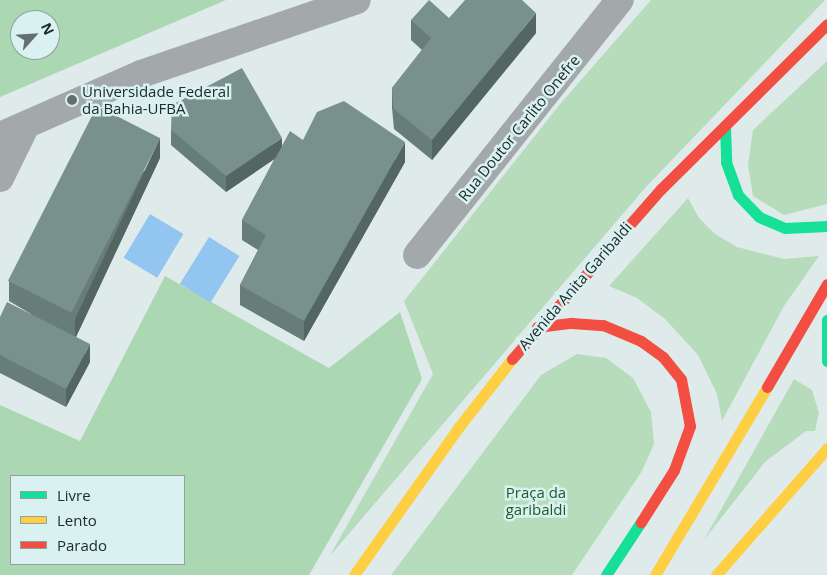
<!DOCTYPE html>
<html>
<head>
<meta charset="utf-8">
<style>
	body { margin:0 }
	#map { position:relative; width:827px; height:575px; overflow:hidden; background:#dfebeb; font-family:"Open Sans",sans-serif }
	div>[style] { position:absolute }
	.green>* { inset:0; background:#b6dcbc }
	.forest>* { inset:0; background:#acd7b3 }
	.water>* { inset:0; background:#92c6f1; transform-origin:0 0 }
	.street>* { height:28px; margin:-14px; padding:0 14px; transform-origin:14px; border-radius:14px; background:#a3a9aa }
	.fast>* { height:11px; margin:-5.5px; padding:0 5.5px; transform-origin:5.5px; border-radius:5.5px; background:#16e098 }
	.slow>* { height:11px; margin:-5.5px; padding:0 5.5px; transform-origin:5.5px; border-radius:5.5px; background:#ffcf43 }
	.jam>* { height:11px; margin:-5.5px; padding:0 5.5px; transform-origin:5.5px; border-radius:5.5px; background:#f24e42 }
	.wall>* { inset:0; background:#677d78 }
	.shaded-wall>* { inset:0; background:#546662 }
	.building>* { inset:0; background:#78918c; transform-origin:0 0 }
	.dots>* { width:14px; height:14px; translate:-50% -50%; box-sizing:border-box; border:2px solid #d9f1f1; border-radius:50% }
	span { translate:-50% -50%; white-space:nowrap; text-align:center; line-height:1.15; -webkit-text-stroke:5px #d9f1f1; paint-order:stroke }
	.poi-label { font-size:15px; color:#212b2b }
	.left { translate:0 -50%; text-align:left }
	.street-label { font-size:15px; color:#212b2b }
	.park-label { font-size:15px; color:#185e23 }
	.legend { position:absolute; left:10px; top:475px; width:175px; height:90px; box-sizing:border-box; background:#d9f1f1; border:1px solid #8fa2a2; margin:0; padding:6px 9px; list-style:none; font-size:15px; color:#212b2b }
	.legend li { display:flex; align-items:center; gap:10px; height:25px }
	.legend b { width:25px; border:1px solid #8fa2a2 }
	.north { position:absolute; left:10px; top:10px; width:50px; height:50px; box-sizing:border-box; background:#d9f1f1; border:1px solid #8fa2a2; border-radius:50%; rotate:64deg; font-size:14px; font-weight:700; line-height:20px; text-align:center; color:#212b2b }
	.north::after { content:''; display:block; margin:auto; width:18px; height:22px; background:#646e6e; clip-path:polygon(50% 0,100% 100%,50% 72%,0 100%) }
</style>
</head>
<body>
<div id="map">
	<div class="green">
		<i style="clip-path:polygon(651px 0,825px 0,645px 188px,329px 557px,433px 374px,404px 301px,561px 103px)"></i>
		<i style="clip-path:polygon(827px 61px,827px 204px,784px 215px,753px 196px,748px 165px,753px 130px)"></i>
		<i style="clip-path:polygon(688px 198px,699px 218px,715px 234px,737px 247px,784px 259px,819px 256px,784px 306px,722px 421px,717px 394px,698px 355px,665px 319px,637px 298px,609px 286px)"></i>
		<i style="clip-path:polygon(577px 354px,606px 358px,633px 378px,651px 412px,654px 444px,642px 471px,572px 575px,391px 575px,541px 375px)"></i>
		<i style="clip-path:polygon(794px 379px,812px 390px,819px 413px,815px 431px,806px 431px,765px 462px,704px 540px)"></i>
	</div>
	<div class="forest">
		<i style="clip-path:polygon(evenodd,0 0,226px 0,0 97px,0 0,20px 20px,50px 20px,50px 50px,20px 50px,20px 20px)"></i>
		<i style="clip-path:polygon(evenodd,165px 276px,329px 368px,400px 312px,422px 379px,309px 575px,0 575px,0 405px,80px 441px,165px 276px,11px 476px,184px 476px,184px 564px,11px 564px,11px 476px)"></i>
	</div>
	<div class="water">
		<i style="left:150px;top:214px;width:39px;height:51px;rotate:31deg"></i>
		<i style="left:209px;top:237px;width:36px;height:55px;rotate:32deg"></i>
	</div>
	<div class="street">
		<i style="left:0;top:136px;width:154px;rotate:-23.7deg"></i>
		<i style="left:141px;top:74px;width:228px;rotate:-18.9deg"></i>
		<i style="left:0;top:178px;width:59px;rotate:-63.9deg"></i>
		<i style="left:417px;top:255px;width:326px;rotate:-51.5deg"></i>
	</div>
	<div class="fast">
		<i style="left:725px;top:126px;width:36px;rotate:88deg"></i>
		<i style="left:726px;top:162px;width:35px;rotate:70deg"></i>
		<i style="left:738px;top:195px;width:30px;rotate:46deg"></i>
		<i style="left:759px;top:217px;width:28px;rotate:23deg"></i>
		<i style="left:785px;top:228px;width:42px;rotate:-2.7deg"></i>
		<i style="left:827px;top:320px;width:41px;rotate:90deg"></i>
		<i style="left:606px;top:575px;width:64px;rotate:-56.6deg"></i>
	</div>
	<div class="slow">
		<i style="left:354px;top:575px;width:180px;rotate:-54.7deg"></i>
		<i style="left:458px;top:428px;width:88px;rotate:-52deg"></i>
		<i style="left:655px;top:575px;width:219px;rotate:-59.2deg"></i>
		<i style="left:716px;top:575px;width:169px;rotate:-48.8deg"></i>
	</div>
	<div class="jam">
		<i style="left:537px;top:327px;width:34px;rotate:-7deg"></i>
		<i style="left:571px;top:323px;width:32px;rotate:4deg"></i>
		<i style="left:603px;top:325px;width:41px;rotate:22.8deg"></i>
		<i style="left:641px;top:341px;width:27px;rotate:36deg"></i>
		<i style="left:663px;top:357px;width:28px;rotate:51deg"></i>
		<i style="left:681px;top:379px;width:48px;rotate:79.2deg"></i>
		<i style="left:690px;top:426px;width:47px;rotate:110deg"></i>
		<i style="left:674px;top:470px;width:62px;rotate:122.4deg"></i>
		<i style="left:512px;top:359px;width:226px;rotate:-48.8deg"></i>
		<i style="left:661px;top:189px;width:234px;rotate:-44.8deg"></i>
		<i style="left:767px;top:387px;width:119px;rotate:-59.8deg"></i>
	</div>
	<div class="wall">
		<i style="clip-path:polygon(449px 18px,536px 33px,432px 160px,394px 129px,392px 108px,392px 88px,422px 50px,411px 40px,411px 20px)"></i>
		<i style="clip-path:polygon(171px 130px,282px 146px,303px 140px,405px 162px,304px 341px,240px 305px,240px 285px,258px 250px,242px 240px,242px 220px,275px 158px,226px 192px,171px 145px)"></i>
		<i style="clip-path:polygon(160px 158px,76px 337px,90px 362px,66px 407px,0 373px,0 317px,31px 314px,9px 301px,9px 281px)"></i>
	</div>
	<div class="shaded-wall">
		<i style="clip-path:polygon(536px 13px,536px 33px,432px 160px,432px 140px)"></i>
		<i style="clip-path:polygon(160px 138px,160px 158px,75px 339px,75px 319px)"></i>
		<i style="clip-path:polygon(282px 138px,282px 154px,226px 192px,226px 176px)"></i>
		<i style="clip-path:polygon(405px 142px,405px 162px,304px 341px,304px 321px)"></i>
		<i style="clip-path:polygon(90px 344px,90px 362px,66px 407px,66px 389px)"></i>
	</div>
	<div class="building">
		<i style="clip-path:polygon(429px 0,449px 18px,465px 0,522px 0,536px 13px,432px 140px,394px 109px,392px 88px,431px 38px,411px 20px)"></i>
		<i style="clip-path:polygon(242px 68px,282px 138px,226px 176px,171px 130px,172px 105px)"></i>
		<i style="clip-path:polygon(344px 101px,405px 142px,304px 321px,240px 285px,266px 235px,242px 220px,290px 131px,303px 140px,317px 112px)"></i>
		<i style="left:97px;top:106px;width:71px;height:196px;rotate:27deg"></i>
		<i style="clip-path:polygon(7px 302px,90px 344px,66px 389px,0 355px,0 317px)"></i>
	</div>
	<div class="dots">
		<i style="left:72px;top:100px;background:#646e6e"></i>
	</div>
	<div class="poi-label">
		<span class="left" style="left:82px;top:100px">Universidade Federal<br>da Bahia-UFBA</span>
	</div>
	<div class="street-label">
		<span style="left:519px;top:128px;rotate:-51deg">Rua Doutor Carlito Onefre</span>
		<span style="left:575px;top:286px;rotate:-49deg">Avenida Anita Garibaldi</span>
	</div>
	<div class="park-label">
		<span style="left:536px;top:501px">Praça da<br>garibaldi</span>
	</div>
	<ul class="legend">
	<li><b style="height:6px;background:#16e098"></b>Livre</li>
	<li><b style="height:6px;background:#ffcf43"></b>Lento</li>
	<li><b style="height:6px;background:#f24e42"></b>Parado</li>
	</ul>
	<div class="north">N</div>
</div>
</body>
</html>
